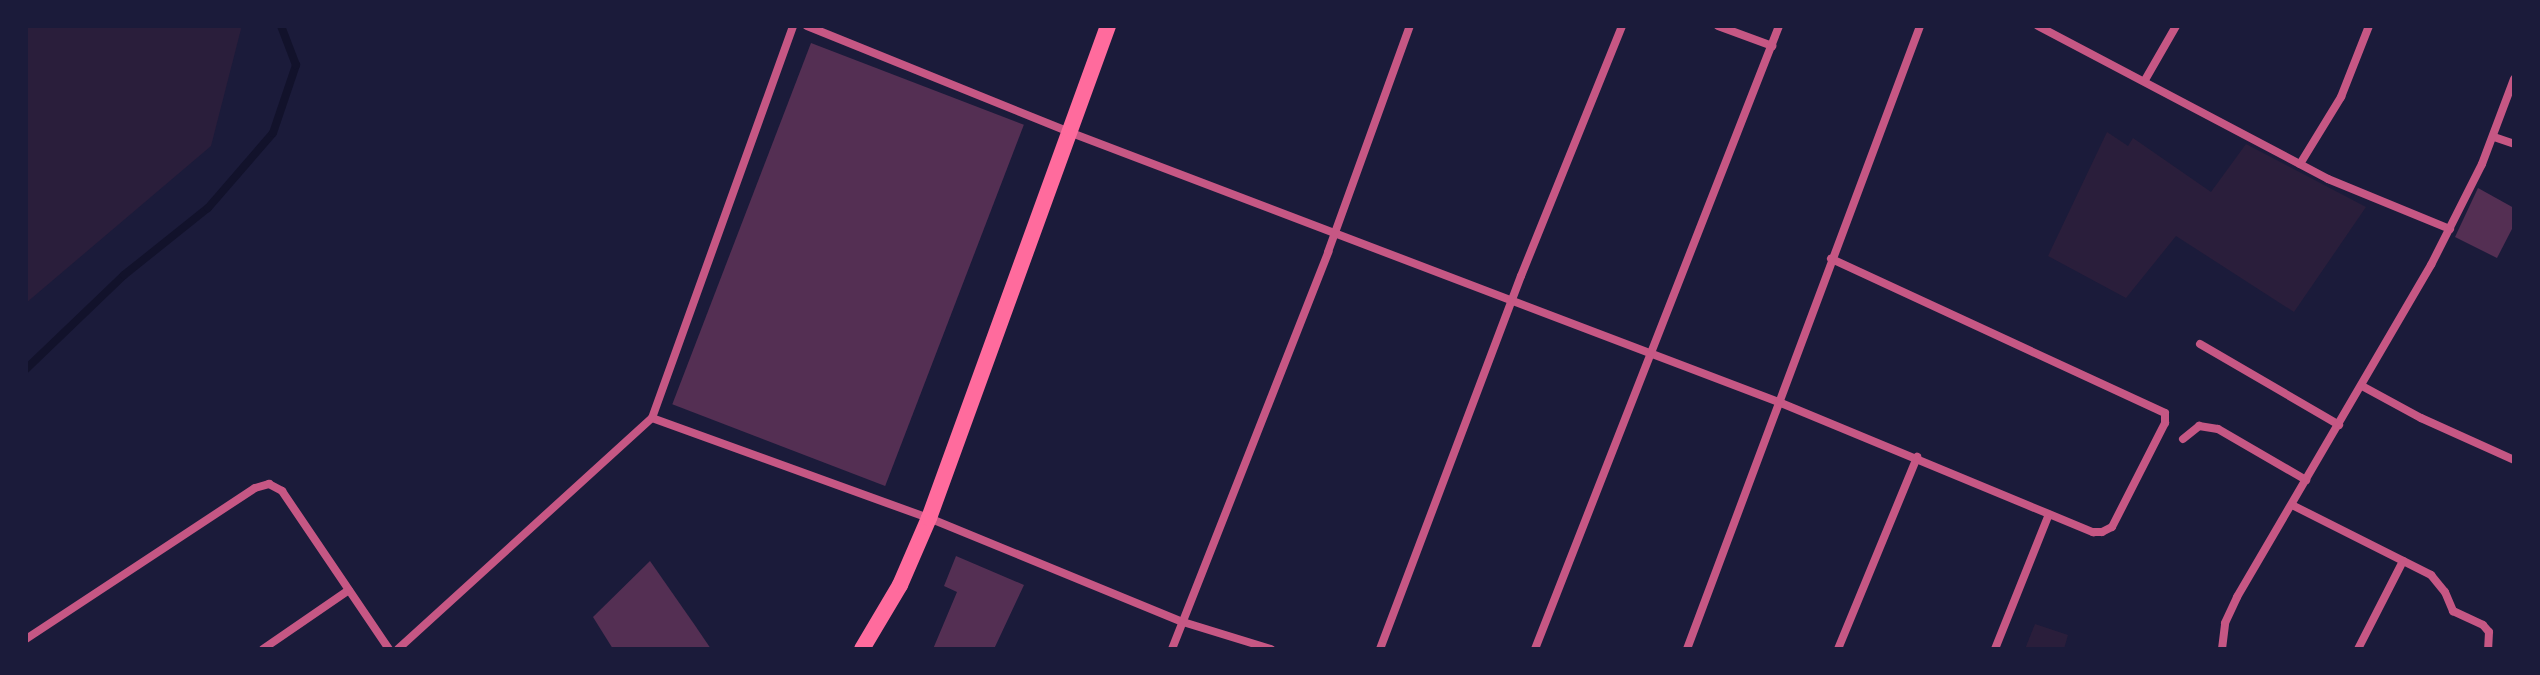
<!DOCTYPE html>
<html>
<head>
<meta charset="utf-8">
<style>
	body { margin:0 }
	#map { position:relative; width:2540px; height:675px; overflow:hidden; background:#1b1b3a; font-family:"Work Sans",sans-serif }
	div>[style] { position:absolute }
	.green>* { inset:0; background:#2a1e3b }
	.stream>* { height:8px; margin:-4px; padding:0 4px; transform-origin:4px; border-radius:4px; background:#12122b }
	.building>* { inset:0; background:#542f53; transform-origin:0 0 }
	.minor>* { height:8px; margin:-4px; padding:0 4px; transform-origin:4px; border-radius:4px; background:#c65784 }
	.secondary>* { height:16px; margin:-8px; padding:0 8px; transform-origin:8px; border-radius:8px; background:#ff6b9d }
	span { translate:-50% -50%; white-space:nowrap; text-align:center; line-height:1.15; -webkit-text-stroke:8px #1b1b3a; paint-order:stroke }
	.frame { position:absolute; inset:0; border:28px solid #1b1b3a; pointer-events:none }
</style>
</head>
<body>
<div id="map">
	<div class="green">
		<i style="clip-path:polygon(26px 26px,240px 26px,241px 29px,211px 146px,26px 303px)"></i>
		<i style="clip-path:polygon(2107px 132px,2128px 146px,2133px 138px,2211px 192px,2246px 144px,2366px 207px,2294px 312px,2176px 236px,2126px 298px,2048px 256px)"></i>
		<i style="clip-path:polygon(2035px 624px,2068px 635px,2064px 649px,2025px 649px)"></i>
	</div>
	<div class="stream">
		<i style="left:26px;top:369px;width:136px;rotate:-43.8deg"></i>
		<i style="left:124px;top:275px;width:107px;rotate:-38.6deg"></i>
		<i style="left:208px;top:208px;width:99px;rotate:-49.1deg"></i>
		<i style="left:273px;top:133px;width:72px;rotate:-71.3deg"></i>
		<i style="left:296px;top:65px;width:42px;rotate:-111deg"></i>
	</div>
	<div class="building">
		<i style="left:811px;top:43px;width:228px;height:387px;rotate:21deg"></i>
		<i style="clip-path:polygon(2478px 188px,2514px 208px,2514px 225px,2497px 258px,2455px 237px)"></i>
		<i style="clip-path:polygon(956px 556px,1024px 585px,994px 649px,933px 649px,957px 592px,944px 586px)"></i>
		<i style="clip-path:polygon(650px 561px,694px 624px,711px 649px,613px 649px,593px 617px)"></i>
	</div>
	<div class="minor">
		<i style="left:807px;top:26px;width:283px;rotate:22deg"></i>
		<i style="left:1069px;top:132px;width:762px;rotate:20.84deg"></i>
		<i style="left:1781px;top:403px;width:338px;rotate:22.5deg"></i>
		<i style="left:2093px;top:532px;width:9px"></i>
		<i style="left:2102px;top:532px;width:11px;rotate:-27deg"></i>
		<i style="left:2112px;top:527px;width:117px;rotate:-63deg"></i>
		<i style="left:2165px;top:423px;width:10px;rotate:-90deg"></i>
		<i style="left:2165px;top:413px;width:368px;rotate:-155.2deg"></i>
		<i style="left:1718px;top:26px;width:58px;rotate:20.3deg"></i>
		<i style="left:2038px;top:26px;width:328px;rotate:27.8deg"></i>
		<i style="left:2328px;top:179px;width:132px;rotate:22.3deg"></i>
		<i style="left:2145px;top:80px;width:62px;rotate:-60.1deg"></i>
		<i style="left:2494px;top:137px;width:21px;rotate:19deg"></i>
		<i style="left:2300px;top:164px;width:79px;rotate:-58.5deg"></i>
		<i style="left:2341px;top:97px;width:76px;rotate:-68.5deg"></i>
		<i style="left:2200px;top:344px;width:161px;rotate:30.2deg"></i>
		<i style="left:2362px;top:386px;width:67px;rotate:28.5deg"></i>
		<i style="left:2421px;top:418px;width:102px;rotate:24.3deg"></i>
		<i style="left:652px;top:418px;width:294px;rotate:19.9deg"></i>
		<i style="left:929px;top:518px;width:274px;rotate:22.3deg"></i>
		<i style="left:1183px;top:622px;width:92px;rotate:17.1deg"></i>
		<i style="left:2183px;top:439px;width:21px;rotate:-39deg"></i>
		<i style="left:2199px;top:426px;width:19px;rotate:9deg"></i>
		<i style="left:2218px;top:429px;width:102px;rotate:30.1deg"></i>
		<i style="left:2292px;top:505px;width:156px;rotate:26.7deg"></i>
		<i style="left:2431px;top:575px;width:22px;rotate:51deg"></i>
		<i style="left:2445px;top:592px;width:21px;rotate:67deg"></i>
		<i style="left:2453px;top:611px;width:33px;rotate:25deg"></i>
		<i style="left:2483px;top:625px;width:9px;rotate:49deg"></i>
		<i style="left:2489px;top:632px;width:17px;rotate:93deg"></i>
		<i style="left:26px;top:639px;width:274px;rotate:-33.4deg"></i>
		<i style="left:255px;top:488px;width:15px;rotate:-16deg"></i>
		<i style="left:269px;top:484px;width:15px;rotate:28deg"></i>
		<i style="left:282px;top:491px;width:191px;rotate:55.9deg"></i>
		<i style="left:263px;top:649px;width:104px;rotate:-34.5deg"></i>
		<i style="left:398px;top:649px;width:343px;rotate:-42.3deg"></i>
		<i style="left:652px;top:418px;width:417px;rotate:-70.2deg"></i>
		<i style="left:1172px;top:649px;width:427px;rotate:-68.5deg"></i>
		<i style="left:1328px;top:252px;width:240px;rotate:-70.1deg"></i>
		<i style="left:1380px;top:649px;width:399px;rotate:-69.3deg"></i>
		<i style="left:1521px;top:276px;width:270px;rotate:-68deg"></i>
		<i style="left:1535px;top:649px;width:669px;rotate:-68.61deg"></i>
		<i style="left:1687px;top:649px;width:665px;rotate:-69.49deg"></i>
		<i style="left:1838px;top:649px;width:208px;rotate:-67.6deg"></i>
		<i style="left:1995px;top:649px;width:145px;rotate:-68.2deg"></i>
		<i style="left:2222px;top:649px;width:26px;rotate:-83deg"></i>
		<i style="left:2225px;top:623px;width:29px;rotate:-65deg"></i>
		<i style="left:2237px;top:597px;width:385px;rotate:-59.7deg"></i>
		<i style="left:2431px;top:265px;width:113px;rotate:-63.2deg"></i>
		<i style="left:2482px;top:164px;width:91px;rotate:-69.4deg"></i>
		<i style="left:2358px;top:649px;width:99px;rotate:-62.9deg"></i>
	</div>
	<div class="secondary">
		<i style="left:862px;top:649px;width:74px;rotate:-59.3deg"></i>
		<i style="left:900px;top:585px;width:73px;rotate:-66.6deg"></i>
		<i style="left:929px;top:518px;width:524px;rotate:-70.01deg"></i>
	</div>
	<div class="frame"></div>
</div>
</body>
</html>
